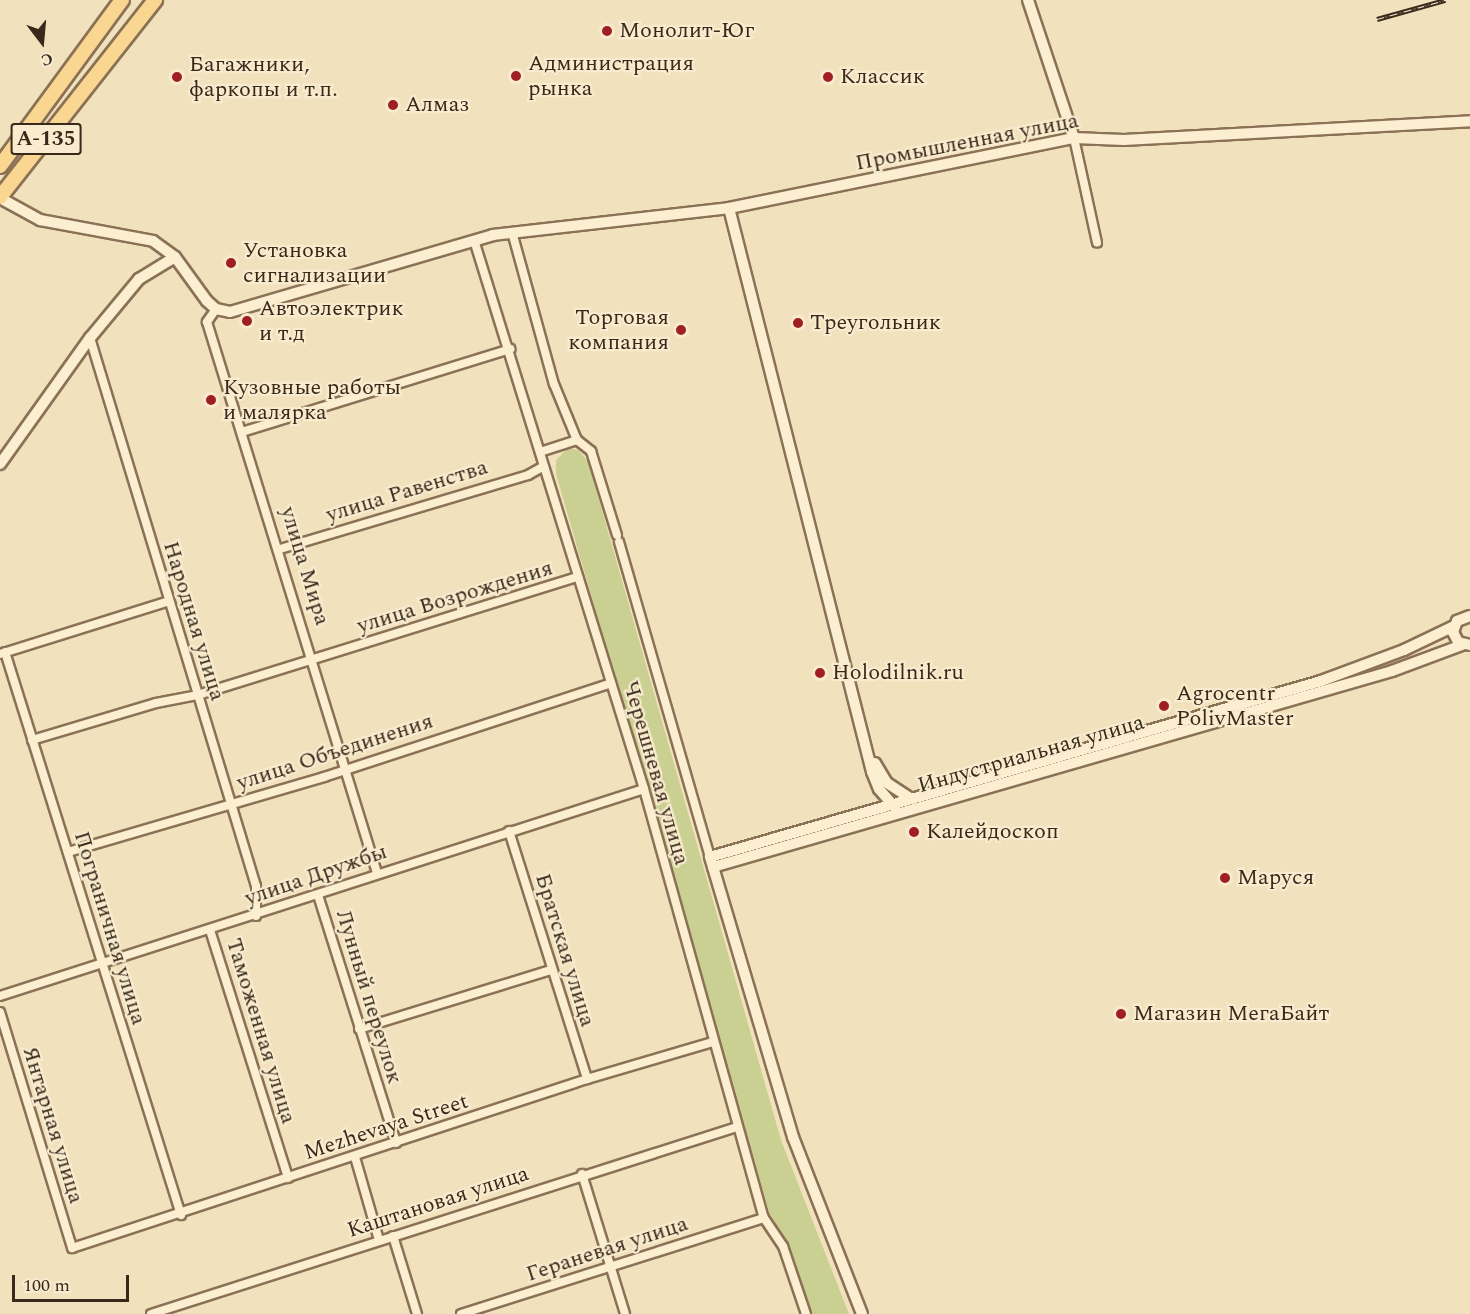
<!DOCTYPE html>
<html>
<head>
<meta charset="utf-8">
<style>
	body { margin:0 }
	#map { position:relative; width:1470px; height:1314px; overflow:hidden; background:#f2e1bd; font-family:Spectral,serif }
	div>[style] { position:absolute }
	.green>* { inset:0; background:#cad091 }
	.roads { filter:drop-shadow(2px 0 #8b7155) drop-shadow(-2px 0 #8b7155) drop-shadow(0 2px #8b7155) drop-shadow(0 -2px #8b7155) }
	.minor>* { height:8px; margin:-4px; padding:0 4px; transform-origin:4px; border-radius:4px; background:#fceed1 }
	.tertiary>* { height:10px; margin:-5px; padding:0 5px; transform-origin:5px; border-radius:5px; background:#fceed1 }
	.primary>* { height:14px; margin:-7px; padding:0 7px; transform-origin:7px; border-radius:7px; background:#f9d791 }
	.rail>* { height:4.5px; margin-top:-2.25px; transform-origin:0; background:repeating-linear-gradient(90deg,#f8ebce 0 7px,#39291b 0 14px); box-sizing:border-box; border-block:2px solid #39291b }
	.dots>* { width:16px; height:16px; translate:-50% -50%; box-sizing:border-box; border:3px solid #f8ebce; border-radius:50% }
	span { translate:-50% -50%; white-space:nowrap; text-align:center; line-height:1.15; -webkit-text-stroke:4.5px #f8ebce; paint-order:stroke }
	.shield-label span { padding:2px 4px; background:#f8ebce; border:2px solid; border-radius:4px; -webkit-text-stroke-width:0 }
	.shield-label { font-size:21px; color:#39291b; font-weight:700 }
	.poi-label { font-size:22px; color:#39291b }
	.left { translate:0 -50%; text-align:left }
	.right { translate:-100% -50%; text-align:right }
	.street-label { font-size:22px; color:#39291b }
	.north { position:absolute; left:12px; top:12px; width:60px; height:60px; -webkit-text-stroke:4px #f8ebce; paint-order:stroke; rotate:164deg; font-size:16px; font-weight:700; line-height:24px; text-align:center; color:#39291b }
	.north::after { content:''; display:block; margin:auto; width:21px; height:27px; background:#39291b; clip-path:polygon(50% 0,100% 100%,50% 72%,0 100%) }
	.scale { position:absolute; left:12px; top:1275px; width:117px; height:27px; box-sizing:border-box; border:3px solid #39291b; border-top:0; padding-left:8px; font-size:18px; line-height:21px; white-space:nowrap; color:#39291b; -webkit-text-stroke:4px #f8ebce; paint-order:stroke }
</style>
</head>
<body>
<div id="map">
	<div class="green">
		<i style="clip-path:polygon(568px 448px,578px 450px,588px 461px,781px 1140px,849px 1314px,811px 1314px,787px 1243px,769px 1212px,556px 474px,556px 460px)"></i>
	</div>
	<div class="roads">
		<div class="minor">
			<i style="left:1074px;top:138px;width:107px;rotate:77.6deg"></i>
			<i style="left:512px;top:232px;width:158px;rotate:74.6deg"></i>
			<i style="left:554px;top:384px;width:61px;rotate:67.7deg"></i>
			<i style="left:577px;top:440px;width:18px;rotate:38deg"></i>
			<i style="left:591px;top:451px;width:88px;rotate:72.8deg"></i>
			<i style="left:474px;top:240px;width:575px;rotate:72.79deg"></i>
			<i style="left:644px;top:789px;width:445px;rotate:74.4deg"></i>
			<i style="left:764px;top:1218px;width:34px;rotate:56deg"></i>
			<i style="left:783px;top:1246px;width:72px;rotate:71.3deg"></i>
			<i style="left:216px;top:309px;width:16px;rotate:125deg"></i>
			<i style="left:207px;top:322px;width:577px;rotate:72.85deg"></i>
			<i style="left:90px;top:338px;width:573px;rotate:73.15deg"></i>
			<i style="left:256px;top:886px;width:30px;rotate:90deg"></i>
			<i style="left:242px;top:432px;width:281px;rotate:-17.2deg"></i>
			<i style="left:540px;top:452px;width:39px;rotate:-18deg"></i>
			<i style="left:619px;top:542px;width:328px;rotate:73.9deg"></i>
			<i style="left:280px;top:549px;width:259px;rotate:-16.6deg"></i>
			<i style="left:528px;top:475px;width:18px;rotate:-29deg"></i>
			<i style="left:5px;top:652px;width:590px;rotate:72.64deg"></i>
			<i style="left:0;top:654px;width:177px;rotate:-17.4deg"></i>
			<i style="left:32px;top:740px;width:129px;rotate:-16.6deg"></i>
			<i style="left:156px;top:703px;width:43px;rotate:-10.8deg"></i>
			<i style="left:198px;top:695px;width:398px;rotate:-17.3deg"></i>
			<i style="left:509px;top:831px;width:260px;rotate:72.5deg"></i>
			<i style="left:68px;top:852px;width:267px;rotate:-16.3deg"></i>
			<i style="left:324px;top:777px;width:302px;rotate:-18.1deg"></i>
			<i style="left:318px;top:895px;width:260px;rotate:72.5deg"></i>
			<i style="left:210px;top:930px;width:260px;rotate:72.5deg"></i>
			<i style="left:0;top:996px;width:676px;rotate:-17.82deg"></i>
			<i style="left:0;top:1012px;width:247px;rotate:73deg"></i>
			<i style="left:72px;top:1248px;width:542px;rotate:-18.17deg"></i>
			<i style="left:587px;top:1079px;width:131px;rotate:-16.4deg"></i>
			<i style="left:359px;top:1029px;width:201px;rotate:-17.1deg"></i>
			<i style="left:355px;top:1157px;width:86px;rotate:73.9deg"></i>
			<i style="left:582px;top:1174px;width:146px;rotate:72.9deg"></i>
			<i style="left:393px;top:1236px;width:82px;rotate:72.9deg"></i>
			<i style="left:151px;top:1314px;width:615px;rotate:-17.7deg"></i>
			<i style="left:461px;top:1314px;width:318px;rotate:-17.6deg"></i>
		</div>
		<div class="tertiary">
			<i style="left:1028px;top:0;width:145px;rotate:71.6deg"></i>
			<i style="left:0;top:198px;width:46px;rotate:28.8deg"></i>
			<i style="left:40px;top:220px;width:115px;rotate:10.5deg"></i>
			<i style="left:153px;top:241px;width:27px;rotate:36deg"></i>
			<i style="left:175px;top:257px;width:54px;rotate:54deg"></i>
			<i style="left:207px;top:301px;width:12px;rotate:42deg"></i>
			<i style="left:216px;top:309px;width:14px;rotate:12deg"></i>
			<i style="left:230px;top:312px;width:274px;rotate:-16.3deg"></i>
			<i style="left:493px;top:235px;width:238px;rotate:-6.5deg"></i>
			<i style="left:729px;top:208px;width:352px;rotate:-11.5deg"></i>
			<i style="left:1074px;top:138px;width:50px;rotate:2.3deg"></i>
			<i style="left:1124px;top:140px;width:347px;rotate:-3.1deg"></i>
			<i style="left:729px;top:208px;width:582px;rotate:75.77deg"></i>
			<i style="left:872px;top:772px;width:18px;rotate:68deg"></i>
			<i style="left:879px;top:789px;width:23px;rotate:49deg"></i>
			<i style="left:0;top:464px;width:155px;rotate:-54.5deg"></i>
			<i style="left:90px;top:338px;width:77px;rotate:-50.3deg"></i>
			<i style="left:139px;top:279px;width:42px;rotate:-31.4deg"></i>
			<i style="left:1470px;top:616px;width:14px;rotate:159deg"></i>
			<i style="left:1457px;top:621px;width:12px;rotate:110deg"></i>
			<i style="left:1453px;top:632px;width:11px;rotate:63deg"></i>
			<i style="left:1458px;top:642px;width:12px;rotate:14deg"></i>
			<i style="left:875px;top:763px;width:23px;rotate:59deg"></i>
			<i style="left:887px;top:783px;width:30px;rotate:33deg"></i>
			<i style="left:713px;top:867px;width:707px;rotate:-16.1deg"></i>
			<i style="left:1392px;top:671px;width:75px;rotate:-20.4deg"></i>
			<i style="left:862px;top:1314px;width:190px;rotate:-111.3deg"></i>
			<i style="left:793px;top:1137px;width:292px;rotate:-106.5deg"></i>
			<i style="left:710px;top:857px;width:636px;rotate:-16.07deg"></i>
			<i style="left:1321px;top:681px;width:89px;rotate:-20.5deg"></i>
			<i style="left:1404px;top:650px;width:55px;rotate:-25.6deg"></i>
		</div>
		<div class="primary">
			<i style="left:0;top:166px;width:206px;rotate:-53.7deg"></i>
			<i style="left:0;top:197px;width:251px;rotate:-51.8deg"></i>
		</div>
	</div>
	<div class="rail">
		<i style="left:1377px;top:19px;width:71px;rotate:-15.6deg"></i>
	</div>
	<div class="dots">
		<i style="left:607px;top:31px;background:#a01f23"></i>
		<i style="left:516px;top:76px;background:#a01f23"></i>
		<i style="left:177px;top:77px;background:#a01f23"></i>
		<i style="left:828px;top:77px;background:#a01f23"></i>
		<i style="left:393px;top:105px;background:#a01f23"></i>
		<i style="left:231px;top:263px;background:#a01f23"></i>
		<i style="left:247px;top:321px;background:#a01f23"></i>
		<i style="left:798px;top:323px;background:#a01f23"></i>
		<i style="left:681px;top:330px;background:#a01f23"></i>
		<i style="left:211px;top:400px;background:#a01f23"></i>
		<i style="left:820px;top:673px;background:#a01f23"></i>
		<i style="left:1164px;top:706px;background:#a01f23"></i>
		<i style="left:914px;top:832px;background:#a01f23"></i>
		<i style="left:1225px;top:878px;background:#a01f23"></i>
		<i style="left:1121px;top:1014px;background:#a01f23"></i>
	</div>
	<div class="shield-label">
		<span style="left:46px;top:139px">А-135</span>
	</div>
	<div class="poi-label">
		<span class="left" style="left:619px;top:31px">Монолит-Юг</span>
		<span class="left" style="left:528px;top:76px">Администрация<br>рынка</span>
		<span class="left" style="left:189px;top:77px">Багажники,<br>фаркопы и т.п.</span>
		<span class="left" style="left:840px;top:77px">Классик</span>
		<span class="left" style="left:405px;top:105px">Алмаз</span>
		<span class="left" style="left:243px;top:263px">Установка<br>сигнализации</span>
		<span class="left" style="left:259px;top:321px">Автоэлектрик<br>и т.д</span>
		<span class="right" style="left:669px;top:330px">Торговая<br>компания</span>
		<span class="left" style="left:810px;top:323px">Треугольник</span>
		<span class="left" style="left:223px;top:400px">Кузовные работы<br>и малярка</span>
		<span class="left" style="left:832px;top:673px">Holodilnik.ru</span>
		<span class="left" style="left:1176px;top:706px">Agrocentr<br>PolivMaster</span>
		<span class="left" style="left:926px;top:832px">Калейдоскоп</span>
		<span class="left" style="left:1237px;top:878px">Маруся</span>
		<span class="left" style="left:1133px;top:1014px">Магазин МегаБайт</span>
	</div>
	<div class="street-label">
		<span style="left:967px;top:142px;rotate:-11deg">Промышленная улица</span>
		<span style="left:407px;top:491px;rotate:-17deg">улица Равенства</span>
		<span style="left:305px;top:566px;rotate:73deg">улица Мира</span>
		<span style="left:455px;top:597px;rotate:-17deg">улица Возрождения</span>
		<span style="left:194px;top:621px;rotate:73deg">Народная улица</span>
		<span style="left:335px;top:752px;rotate:-18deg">улица Объединения</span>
		<span style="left:1031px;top:754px;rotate:-16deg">Индустриальная улица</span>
		<span style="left:656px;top:773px;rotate:74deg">Черешневая улица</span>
		<span style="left:316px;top:875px;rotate:-19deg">улица Дружбы</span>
		<span style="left:110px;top:928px;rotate:73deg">Пограничная улица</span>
		<span style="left:565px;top:950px;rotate:73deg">Братская улица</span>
		<span style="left:369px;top:997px;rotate:73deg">Лунный переулок</span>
		<span style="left:261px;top:1031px;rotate:73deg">Таможенная улица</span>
		<span style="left:53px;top:1125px;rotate:73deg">Янтарная улица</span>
		<span style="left:386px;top:1127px;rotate:-18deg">Mezhevaya Street</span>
		<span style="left:438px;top:1202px;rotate:-18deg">Каштановая улица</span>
		<span style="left:607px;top:1249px;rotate:-18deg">Гераневая улица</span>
	</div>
	<div class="north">С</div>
	<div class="scale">100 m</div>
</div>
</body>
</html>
